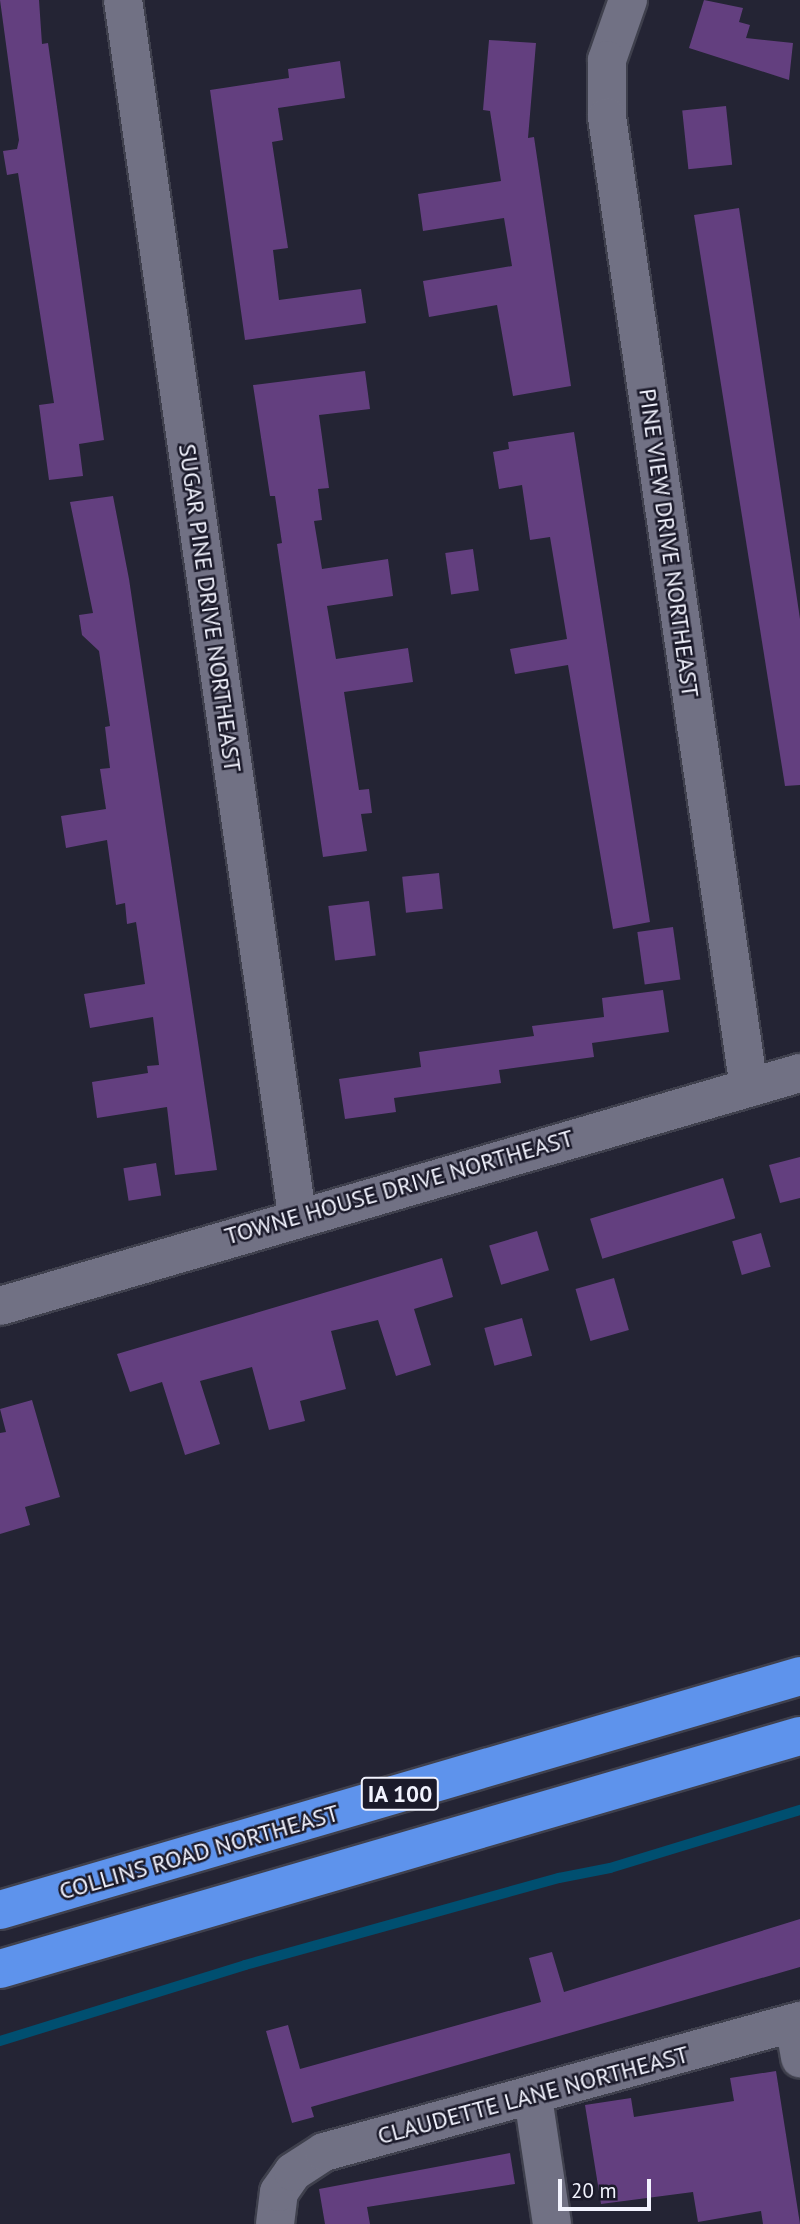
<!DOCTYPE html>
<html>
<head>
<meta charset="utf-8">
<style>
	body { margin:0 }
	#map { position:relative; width:800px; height:2224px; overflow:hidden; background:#242434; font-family:"PT Sans",sans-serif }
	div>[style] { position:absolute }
	.stream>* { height:10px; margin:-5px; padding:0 5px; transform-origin:5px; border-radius:5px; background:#004f70 }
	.building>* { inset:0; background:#633f7f; transform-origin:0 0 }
	.roads { filter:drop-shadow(2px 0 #3f404d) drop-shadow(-2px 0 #3f404d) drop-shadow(0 2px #3f404d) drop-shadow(0 -2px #3f404d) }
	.minor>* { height:38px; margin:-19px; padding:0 19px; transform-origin:19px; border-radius:19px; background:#717184 }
	.highway>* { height:38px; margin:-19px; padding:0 19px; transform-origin:19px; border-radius:19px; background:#5e93ec }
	span { translate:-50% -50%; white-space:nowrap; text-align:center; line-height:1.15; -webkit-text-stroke:5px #1b1a2a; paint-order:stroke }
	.shield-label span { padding:2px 5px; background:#1b1a2a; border:2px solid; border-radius:5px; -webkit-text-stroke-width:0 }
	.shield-label { font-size:23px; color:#f2f3fe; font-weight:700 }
	.street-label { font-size:24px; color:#f2f3fe }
	.scale { position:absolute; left:558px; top:2179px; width:93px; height:32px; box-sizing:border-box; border:4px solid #f2f3fe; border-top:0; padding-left:9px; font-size:21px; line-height:24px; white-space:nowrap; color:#f2f3fe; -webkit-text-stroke:5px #1b1a2a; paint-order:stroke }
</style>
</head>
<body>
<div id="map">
	<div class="stream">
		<i style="left:0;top:2041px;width:257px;rotate:-17.2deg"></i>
		<i style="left:245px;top:1965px;width:326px;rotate:-15.5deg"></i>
		<i style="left:559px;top:1878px;width:52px;rotate:-11.1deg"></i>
		<i style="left:610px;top:1868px;width:199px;rotate:-17deg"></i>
	</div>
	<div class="building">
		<i style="clip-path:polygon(0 0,39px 0,42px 44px,48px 43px,104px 440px,79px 444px,83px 476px,49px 480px,39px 405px,54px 403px,18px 173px,7px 175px,3px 151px,17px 149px,19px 140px)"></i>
		<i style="clip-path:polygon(704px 0,743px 8px,739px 22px,750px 25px,746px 38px,793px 43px,789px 80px,689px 48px)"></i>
		<i style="clip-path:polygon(489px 40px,536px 43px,528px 138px,534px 137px,571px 386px,513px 396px,497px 305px,429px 317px,423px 281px,512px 266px,504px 218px,423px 231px,418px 194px,501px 181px,490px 111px,483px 110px)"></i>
		<i style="clip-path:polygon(340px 61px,345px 98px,278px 108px,283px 140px,272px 142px,288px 248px,273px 250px,279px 300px,361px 289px,366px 323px,245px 340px,210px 90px,289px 78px,288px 69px)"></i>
		<i style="left:726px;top:106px;width:59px;height:44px;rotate:84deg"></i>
		<i style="clip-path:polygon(739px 208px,800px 619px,800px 785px,785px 786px,694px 215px)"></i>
		<i style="clip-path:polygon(365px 371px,370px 409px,319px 415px,329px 488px,318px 489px,322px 520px,314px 521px,322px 569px,388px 559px,393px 596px,327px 606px,336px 659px,408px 648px,413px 682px,344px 692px,359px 790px,369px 789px,372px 813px,361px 814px,367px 851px,323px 857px,277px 544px,282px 543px,275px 496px,270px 496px,253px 385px)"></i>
		<i style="clip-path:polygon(574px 432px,650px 922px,613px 929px,568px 665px,515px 674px,510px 649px,567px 639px,550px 537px,530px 540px,522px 485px,499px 489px,493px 452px,509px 449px,508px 442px)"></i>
		<i style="clip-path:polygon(113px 496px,129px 579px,217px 1170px,175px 1175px,167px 1107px,97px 1118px,92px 1082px,148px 1073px,147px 1066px,159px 1065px,153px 1017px,90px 1028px,84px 994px,145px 984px,136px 922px,127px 924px,125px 903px,116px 905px,107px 840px,66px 848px,61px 816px,106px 809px,100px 769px,110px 768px,105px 727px,110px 726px,99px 651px,82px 635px,79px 615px,93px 613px,70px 502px)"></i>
		<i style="left:473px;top:549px;width:42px;height:28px;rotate:82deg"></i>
		<i style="left:439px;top:873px;width:36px;height:37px;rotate:84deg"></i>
		<i style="left:369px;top:901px;width:55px;height:41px;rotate:83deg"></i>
		<i style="left:673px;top:927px;width:53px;height:36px;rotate:82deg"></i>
		<i style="clip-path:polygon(663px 990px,669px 1032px,592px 1043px,594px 1057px,499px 1070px,501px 1083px,394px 1098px,396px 1112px,345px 1119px,339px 1079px,421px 1067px,419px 1052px,534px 1036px,532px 1026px,604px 1017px,602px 998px)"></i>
		<i style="clip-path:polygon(800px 1157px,800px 1198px,780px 1203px,769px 1165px)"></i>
		<i style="left:156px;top:1163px;width:33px;height:33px;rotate:81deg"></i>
		<i style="left:723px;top:1178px;width:42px;height:139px;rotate:73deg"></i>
		<i style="left:537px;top:1231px;width:41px;height:50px;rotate:73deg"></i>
		<i style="left:761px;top:1233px;width:35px;height:30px;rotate:74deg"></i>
		<i style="clip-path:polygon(442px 1258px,453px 1297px,414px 1309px,431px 1365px,396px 1376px,378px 1320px,331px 1331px,346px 1389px,300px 1401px,305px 1421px,269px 1430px,252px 1367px,200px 1381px,220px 1444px,185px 1455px,162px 1382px,130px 1392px,117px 1354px)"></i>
		<i style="left:614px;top:1278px;width:54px;height:40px;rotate:74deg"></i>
		<i style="left:522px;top:1318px;width:39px;height:39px;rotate:75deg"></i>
		<i style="clip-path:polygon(32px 1400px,60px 1497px,25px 1507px,30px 1525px,0 1534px,0 1433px,6px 1432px,0 1409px)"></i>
		<i style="clip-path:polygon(800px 1919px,800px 1967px,311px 2107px,314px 2117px,292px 2123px,266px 2031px,288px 2025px,300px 2069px,541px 2002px,529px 1958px,552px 1952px,564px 1992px)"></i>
		<i style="clip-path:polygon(776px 2071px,800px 2224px,763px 2224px,761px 2211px,698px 2222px,693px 2192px,601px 2204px,585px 2105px,631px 2098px,634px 2117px,734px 2101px,730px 2078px)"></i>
		<i style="clip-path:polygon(510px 2153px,515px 2184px,367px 2207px,370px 2224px,325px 2224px,319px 2189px)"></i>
	</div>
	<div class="roads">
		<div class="minor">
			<i style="left:123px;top:0;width:1227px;rotate:81.85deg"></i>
			<i style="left:628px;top:0;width:64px;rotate:109.3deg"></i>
			<i style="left:607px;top:60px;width:57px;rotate:90deg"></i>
			<i style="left:607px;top:117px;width:981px;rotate:81.68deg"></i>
			<i style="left:0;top:1306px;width:833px;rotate:-16.24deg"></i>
			<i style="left:794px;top:2023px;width:36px;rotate:80deg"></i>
			<i style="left:533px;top:2097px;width:128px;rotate:81.5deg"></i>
			<i style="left:275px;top:2224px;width:32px;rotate:-83deg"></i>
			<i style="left:279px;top:2192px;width:24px;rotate:-55deg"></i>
			<i style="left:293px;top:2172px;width:37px;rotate:-33deg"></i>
			<i style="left:324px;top:2152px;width:494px;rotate:-15.4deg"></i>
		</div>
		<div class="highway">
			<i style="left:0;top:1910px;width:834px;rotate:-16.3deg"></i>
			<i style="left:0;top:1969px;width:833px;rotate:-16.24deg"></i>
		</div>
	</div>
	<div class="shield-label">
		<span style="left:400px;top:1794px">IA 100</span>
	</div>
	<div class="street-label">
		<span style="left:669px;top:543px;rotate:82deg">PINE VIEW DRIVE NORTHEAST</span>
		<span style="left:210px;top:608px;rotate:82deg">SUGAR PINE DRIVE NORTHEAST</span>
		<span style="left:399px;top:1187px;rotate:-16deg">TOWNE HOUSE DRIVE NORTHEAST</span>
		<span style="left:199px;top:1852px;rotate:-16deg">COLLINS ROAD NORTHEAST</span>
		<span style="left:533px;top:2095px;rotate:-15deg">CLAUDETTE LANE NORTHEAST</span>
	</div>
	<div class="scale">20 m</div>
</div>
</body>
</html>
